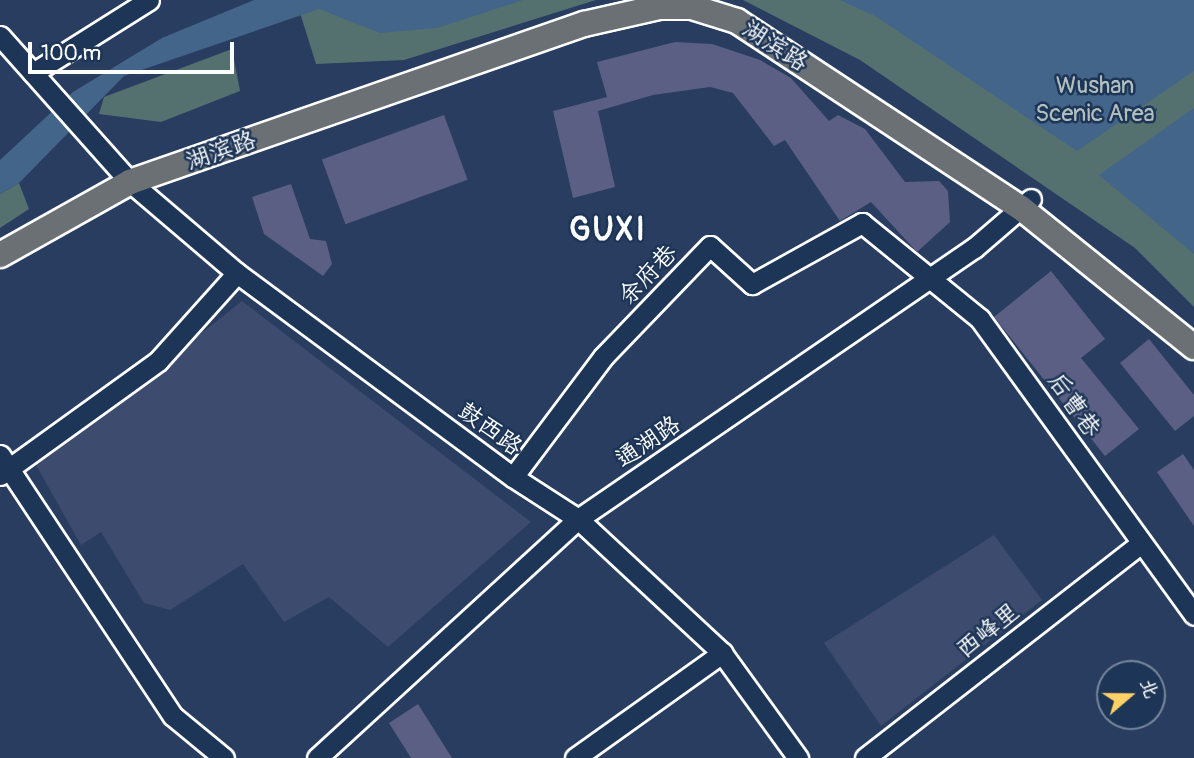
<!DOCTYPE html>
<html>
<head>
<meta charset="utf-8">
<style>
	body { margin:0 }
	#map { position:relative; width:1194px; height:758px; overflow:hidden; background:#293d60; font-family:Pangolin,"LXGW WenKai TC",sans-serif }
	div>[style] { position:absolute }
	.built>* { inset:0; background:#3c4b6e }
	.green>* { inset:0; background:#54716f }
	.water>* { inset:0; background:#436589 }
	.building>* { inset:0; background:#5b5f84; transform-origin:0 0 }
	.roads { filter:drop-shadow(2px 0 #fff) drop-shadow(-2px 0 #fff) drop-shadow(0 2px #fff) drop-shadow(0 -2px #fff) }
	.minor>* { height:19px; margin:-9.5px; padding:0 9.5px; transform-origin:9.5px; border-radius:9.5px; background:#1d3557 }
	.major>* { height:24px; margin:-12px; padding:0 12px; transform-origin:12px; border-radius:12px; background:#6a7074 }
	span { translate:-50% -50%; white-space:nowrap; text-align:center; line-height:1.15; -webkit-text-stroke:5px #1d3557; paint-order:stroke }
	.street-label { font-size:24px; color:#fff }
	.park-label { font-size:24px; color:#b2bfbe }
	.district-label { font-size:32px; color:#fff; font-weight:700; letter-spacing:2px }
	.north { position:absolute; left:1096px; top:660px; width:70px; height:70px; box-sizing:border-box; background:#1d3557; border:2px solid #77869a; border-radius:50%; rotate:70deg; font-size:19px; font-weight:700; line-height:28px; text-align:center; color:#fff }
	.north::after { content:''; display:block; margin:auto; width:24px; height:32px; background:#ffd166; clip-path:polygon(50% 0,100% 100%,50% 72%,0 100%) }
	.scale { position:absolute; left:28px; top:42px; width:206px; height:32px; box-sizing:border-box; border:4px solid #fff; border-top:0; padding-left:9px; font-size:21px; line-height:24px; white-space:nowrap; color:#fff; -webkit-text-stroke:5px #1d3557; paint-order:stroke }
</style>
</head>
<body>
<div id="map">
	<div class="built">
		<i style="clip-path:polygon(242px 301px,531px 522px,388px 647px,329px 597px,284px 622px,243px 564px,170px 610px,144px 603px,101px 532px,81px 545px,36px 465px)"></i>
		<i style="clip-path:polygon(994px 535px,1042px 600px,881px 726px,824px 643px)"></i>
	</div>
	<div class="green">
		<i style="clip-path:polygon(296px 0,596px 0,404px 60px,316px 64px)"></i>
		<i style="clip-path:polygon(743px 0,1194px 0,1194px 307px,1135px 248px,860px 60px)"></i>
		<i style="clip-path:polygon(232px 49px,240px 91px,161px 122px,99px 114px,104px 97px)"></i>
		<i style="clip-path:polygon(19px 183px,29px 209px,0 228px,0 194px)"></i>
	</div>
	<div class="water">
		<i style="clip-path:polygon(254px 0,523px 0,437px 28px,380px 33px,319px 9px,124px 76px,19px 183px,0 194px,0 160px,73px 92px,162px 38px)"></i>
		<i style="clip-path:polygon(840px 0,1194px 0,1194px 71px,1077px 151px,875px 16px)"></i>
		<i style="clip-path:polygon(1194px 108px,1194px 254px,1099px 175px)"></i>
	</div>
	<div class="building">
		<i style="clip-path:polygon(675px 42px,712px 44px,760px 60px,791px 78px,829px 121px,838px 115px,865px 129px,905px 182px,939px 181px,948px 191px,950px 222px,917px 252px,871px 202px,840px 221px,785px 140px,774px 146px,733px 93px,710px 87px,653px 95px,598px 111px,615px 187px,573px 198px,553px 111px,607px 97px,597px 62px)"></i>
		<i style="left:444px;top:115px;width:69px;height:130px;rotate:70deg"></i>
		<i style="clip-path:polygon(291px 184px,310px 239px,326px 241px,332px 264px,323px 276px,264px 234px,252px 197px)"></i>
		<i style="clip-path:polygon(1051px 271px,1105px 339px,1081px 358px,1139px 429px,1105px 456px,994px 317px)"></i>
		<i style="clip-path:polygon(1149px 339px,1194px 395px,1194px 416px,1175px 431px,1120px 363px)"></i>
		<i style="clip-path:polygon(1183px 454px,1194px 470px,1194px 526px,1157px 472px)"></i>
		<i style="clip-path:polygon(418px 704px,452px 758px,411px 758px,389px 723px)"></i>
	</div>
	<div class="roads">
		<div class="minor">
			<i style="left:0;top:36px;width:195px;rotate:48.3deg"></i>
			<i style="left:130px;top:182px;width:140px;rotate:40.4deg"></i>
			<i style="left:237px;top:273px;width:343px;rotate:36.5deg"></i>
			<i style="left:513px;top:477px;width:77px;rotate:32.9deg"></i>
			<i style="left:578px;top:519px;width:197px;rotate:42.9deg"></i>
			<i style="left:722px;top:653px;width:130px;rotate:54.1deg"></i>
			<i style="left:33px;top:73px;width:137px;rotate:-32.2deg"></i>
			<i style="left:0;top:455px;width:313px;rotate:56.5deg"></i>
			<i style="left:173px;top:716px;width:66px;rotate:39.5deg"></i>
			<i style="left:0;top:475px;width:195px;rotate:-35.8deg"></i>
			<i style="left:158px;top:361px;width:118px;rotate:-48.1deg"></i>
			<i style="left:513px;top:477px;width:150px;rotate:-53.1deg"></i>
			<i style="left:603px;top:357px;width:154px;rotate:-46.1deg"></i>
			<i style="left:710px;top:246px;width:57px;rotate:42.1deg"></i>
			<i style="left:752px;top:284px;width:126px;rotate:-29deg"></i>
			<i style="left:862px;top:223px;width:152px;rotate:39.1deg"></i>
			<i style="left:980px;top:319px;width:365px;rotate:54.1deg"></i>
			<i style="left:317px;top:758px;width:354px;rotate:-42.5deg"></i>
			<i style="left:578px;top:519px;width:480px;rotate:-34.4deg"></i>
			<i style="left:974px;top:248px;width:75px;rotate:-40.7deg"></i>
			<i style="left:575px;top:758px;width:181px;rotate:-35.5deg"></i>
			<i style="left:865px;top:758px;width:350px;rotate:-37.9deg"></i>
		</div>
		<div class="major">
			<i style="left:0;top:255px;width:149px;rotate:-29.3deg"></i>
			<i style="left:130px;top:182px;width:481px;rotate:-19.2deg"></i>
			<i style="left:584px;top:24px;width:77px;rotate:-12.8deg"></i>
			<i style="left:659px;top:7px;width:33px"></i>
			<i style="left:692px;top:7px;width:47px;rotate:17.3deg"></i>
			<i style="left:737px;top:21px;width:340px;rotate:33.4deg"></i>
			<i style="left:1021px;top:208px;width:222px;rotate:38.8deg"></i>
		</div>
	</div>
	<div class="street-label">
		<span style="left:775px;top:46px;rotate:33deg">湖滨路</span>
		<span style="left:221px;top:151px;rotate:-19deg">湖滨路</span>
		<span style="left:648px;top:275px;rotate:-46deg">余府巷</span>
		<span style="left:1074px;top:405px;rotate:55deg">后曹巷</span>
		<span style="left:490px;top:429px;rotate:36deg">鼓西路</span>
		<span style="left:648px;top:442px;rotate:-34deg">通湖路</span>
		<span style="left:988px;top:631px;rotate:-38deg">西峰里</span>
	</div>
	<div class="park-label">
		<span style="left:1095px;top:100px">Wushan<br>Scenic Area</span>
	</div>
	<div class="district-label">
		<span style="left:608px;top:230px">GUXI</span>
	</div>
	<div class="north">北</div>
	<div class="scale">100 m</div>
</div>
</body>
</html>
